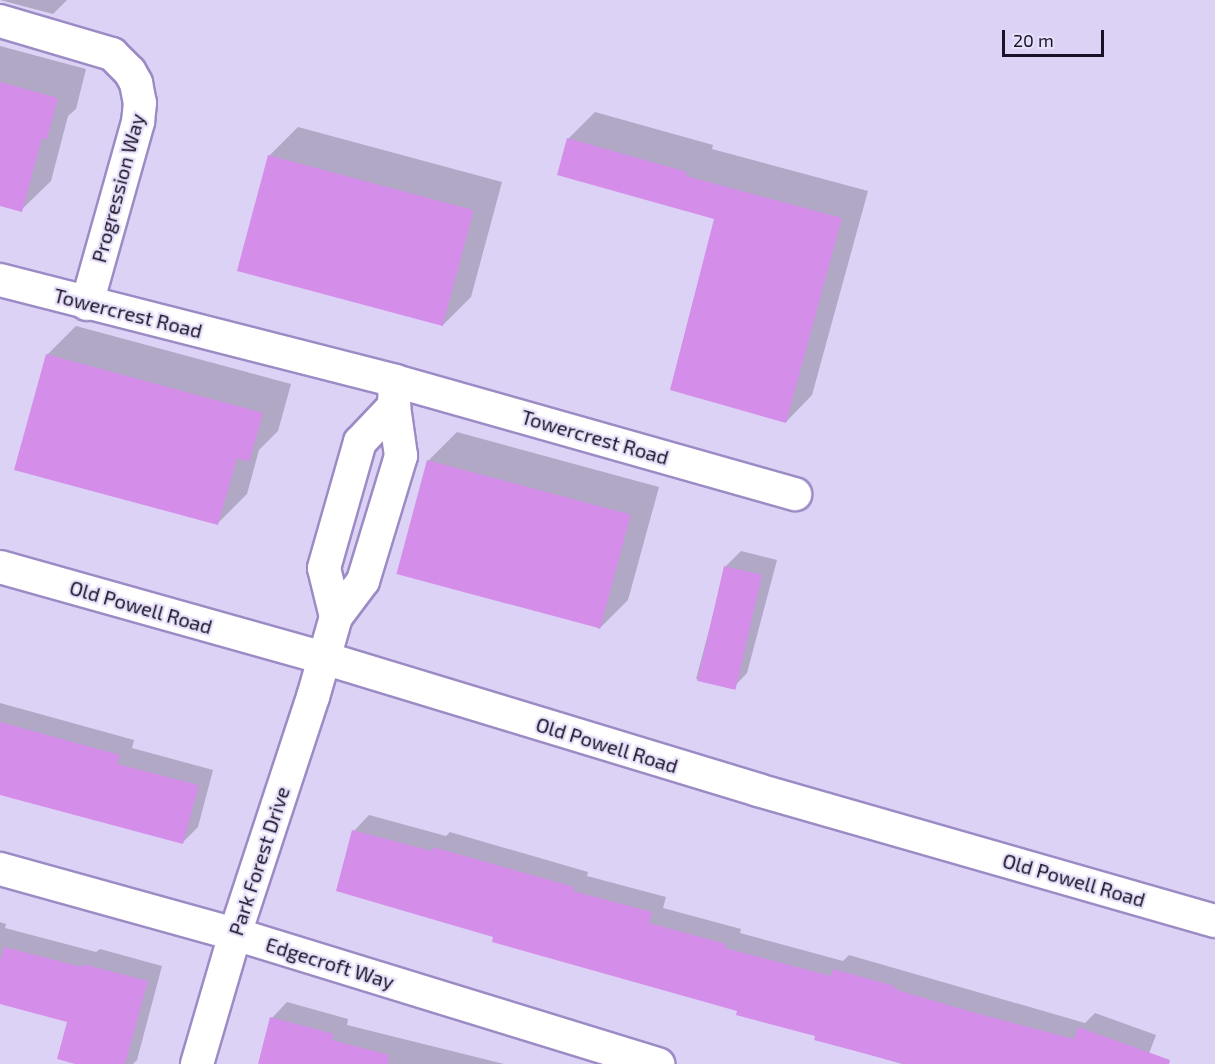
<!DOCTYPE html>
<html>
<head>
<meta charset="utf-8">
<style>
	body { margin:0 }
	#map { position:relative; width:1215px; height:1064px; overflow:hidden; background:#dcd2f6; font-family:"Exo 2",sans-serif }
	div>[style] { position:absolute }
	.shadow>* { inset:0; background:#0003 }
	.building>* { inset:0; background:#d48eea; transform-origin:0 0 }
	.roads { filter:drop-shadow(2px 0 #9c8bc4) drop-shadow(-2px 0 #9c8bc4) drop-shadow(0 2px #9c8bc4) drop-shadow(0 -2px #9c8bc4) }
	.street>* { height:32px; margin:-16px; padding:0 16px; transform-origin:16px; border-radius:16px; background:#fff }
	span { translate:-50% -50%; white-space:nowrap; text-align:center; line-height:1.15; -webkit-text-stroke:4.5px #e8e1fa; paint-order:stroke }
	.street-label { font-size:20px; color:#1a1328 }
	.scale { position:absolute; left:1002px; top:30px; width:102px; height:27px; box-sizing:border-box; border:3px solid #1a1328; border-top:0; padding-left:8px; font-size:18px; line-height:21px; white-space:nowrap; color:#1a1328; -webkit-text-stroke:4px #e8e1fa; paint-order:stroke }
</style>
</head>
<body>
<div id="map">
	<div class="shadow">
		<i style="clip-path:polygon(0 0,67px 0,53px 14px)"></i>
		<i style="clip-path:polygon(0 46px,86px 69px,76px 109px,68px 116px,51px 181px,21px 210px,0 205px)"></i>
		<i style="clip-path:polygon(595px 112px,713px 145px,712px 149px,868px 191px,812px 395px,786px 422px,716px 218px,568px 139px)"></i>
		<i style="clip-path:polygon(298px 127px,502px 182px,471px 297px,442px 326px,269px 156px)"></i>
		<i style="clip-path:polygon(76px 326px,291px 384px,278px 431px,259px 450px,247px 494px,218px 523px,47px 355px)"></i>
		<i style="clip-path:polygon(457px 432px,659px 487px,628px 600px,599px 629px,428px 461px)"></i>
		<i style="clip-path:polygon(741px 551px,777px 560px,747px 673px,732px 689px,696px 679px,726px 566px)"></i>
		<i style="clip-path:polygon(0 703px,134px 740px,132px 748px,213px 770px,198px 827px,183px 842px,0 794px)"></i>
		<i style="clip-path:polygon(369px 815px,446px 836px,450px 832px,588px 872px,587px 876px,666px 897px,663px 908px,741px 929px,740px 933px,843px 961px,849px 955px,1085px 1023px,1095px 1013px,1156px 1035px,1145px 1064px,902px 1064px,816px 1039px,817px 1035px,739px 1010px,495px 936px,354px 831px)"></i>
		<i style="clip-path:polygon(0 922px,6px 924px,5px 928px,96px 952px,100px 949px,162px 966px,137px 1060px,133px 1064px,80px 1064px,69px 1021px,0 1003px)"></i>
		<i style="clip-path:polygon(287px 1002px,348px 1019px,347px 1025px,504px 1064px,259px 1064px,272px 1018px)"></i>
	</div>
	<div class="building">
		<i style="clip-path:polygon(0 82px,58px 98px,47px 140px,42px 138px,22px 212px,0 206px)"></i>
		<i style="clip-path:polygon(567px 138px,687px 172px,686px 176px,842px 218px,786px 423px,670px 390px,714px 219px,557px 175px)"></i>
		<i style="left:268px;top:155px;width:213px;height:120px;rotate:15deg"></i>
		<i style="clip-path:polygon(46px 354px,263px 413px,249px 462px,237px 458px,218px 525px,14px 470px)"></i>
		<i style="left:427px;top:460px;width:211px;height:118px;rotate:15deg"></i>
		<i style="left:724px;top:566px;width:39px;height:118px;rotate:13deg"></i>
		<i style="clip-path:polygon(0 722px,120px 755px,117px 764px,199px 785px,183px 844px,0 795px)"></i>
		<i style="clip-path:polygon(352px 830px,432px 851px,433px 847px,574px 887px,573px 891px,652px 912px,649px 923px,726px 944px,725px 948px,831px 976px,833px 969px,895px 986px,894px 989px,972px 1012px,1074px 1039px,1078px 1027px,1170px 1060px,1169px 1064px,904px 1064px,814px 1040px,815px 1036px,736px 1015px,737px 1011px,492px 942px,493px 937px,336px 891px)"></i>
		<i style="clip-path:polygon(4px 947px,82px 967px,83px 964px,148px 981px,125px 1064px,75px 1064px,57px 1059px,67px 1022px,0 1004px,0 962px)"></i>
		<i style="clip-path:polygon(270px 1017px,334px 1034px,332px 1040px,389px 1055px,388px 1064px,258px 1064px)"></i>
	</div>
	<div class="roads">
		<div class="street">
			<i style="left:0;top:21px;width:117px;rotate:16.4deg"></i>
			<i style="left:112px;top:54px;width:25px;rotate:45deg"></i>
			<i style="left:130px;top:72px;width:13px;rotate:61deg"></i>
			<i style="left:136px;top:83px;width:20px;rotate:79deg"></i>
			<i style="left:140px;top:103px;width:19px;rotate:96deg"></i>
			<i style="left:138px;top:122px;width:189px;rotate:105.7deg"></i>
			<i style="left:0;top:280px;width:408px;rotate:14.3deg"></i>
			<i style="left:395px;top:381px;width:416px;rotate:15.8deg"></i>
			<i style="left:0;top:567px;width:337px;rotate:15.7deg"></i>
			<i style="left:324px;top:658px;width:454px;rotate:16.9deg"></i>
			<i style="left:758px;top:790px;width:475px;rotate:16deg"></i>
			<i style="left:336px;top:617px;width:50px;rotate:-103.8deg"></i>
			<i style="left:324px;top:568px;width:131px;rotate:-74.1deg"></i>
			<i style="left:360px;top:442px;width:50px;rotate:-46.6deg"></i>
			<i style="left:0;top:869px;width:244px;rotate:15.5deg"></i>
			<i style="left:235px;top:934px;width:443px;rotate:17.1deg"></i>
			<i style="left:197px;top:1064px;width:135px;rotate:-73.7deg"></i>
			<i style="left:235px;top:934px;width:250px;rotate:-71.8deg"></i>
			<i style="left:313px;top:697px;width:83px;rotate:-74deg"></i>
			<i style="left:336px;top:617px;width:45px;rotate:-53.1deg"></i>
			<i style="left:363px;top:581px;width:131px;rotate:-73.1deg"></i>
			<i style="left:401px;top:456px;width:50px;rotate:-98deg"></i>
			<i style="left:394px;top:406px;width:25px;rotate:-88deg"></i>
		</div>
	</div>
	<div class="street-label">
		<span style="left:118px;top:188px;rotate:-75deg">Progression Way</span>
		<span style="left:128px;top:313px;rotate:14deg">Towercrest Road</span>
		<span style="left:595px;top:437px;rotate:16deg">Towercrest Road</span>
		<span style="left:141px;top:607px;rotate:16deg">Old Powell Road</span>
		<span style="left:607px;top:745px;rotate:17deg">Old Powell Road</span>
		<span style="left:259px;top:861px;rotate:-72deg">Park Forest Drive</span>
		<span style="left:1074px;top:880px;rotate:16deg">Old Powell Road</span>
		<span style="left:330px;top:963px;rotate:17deg">Edgecroft Way</span>
	</div>
	<div class="scale">20 m</div>
</div>
</body>
</html>
